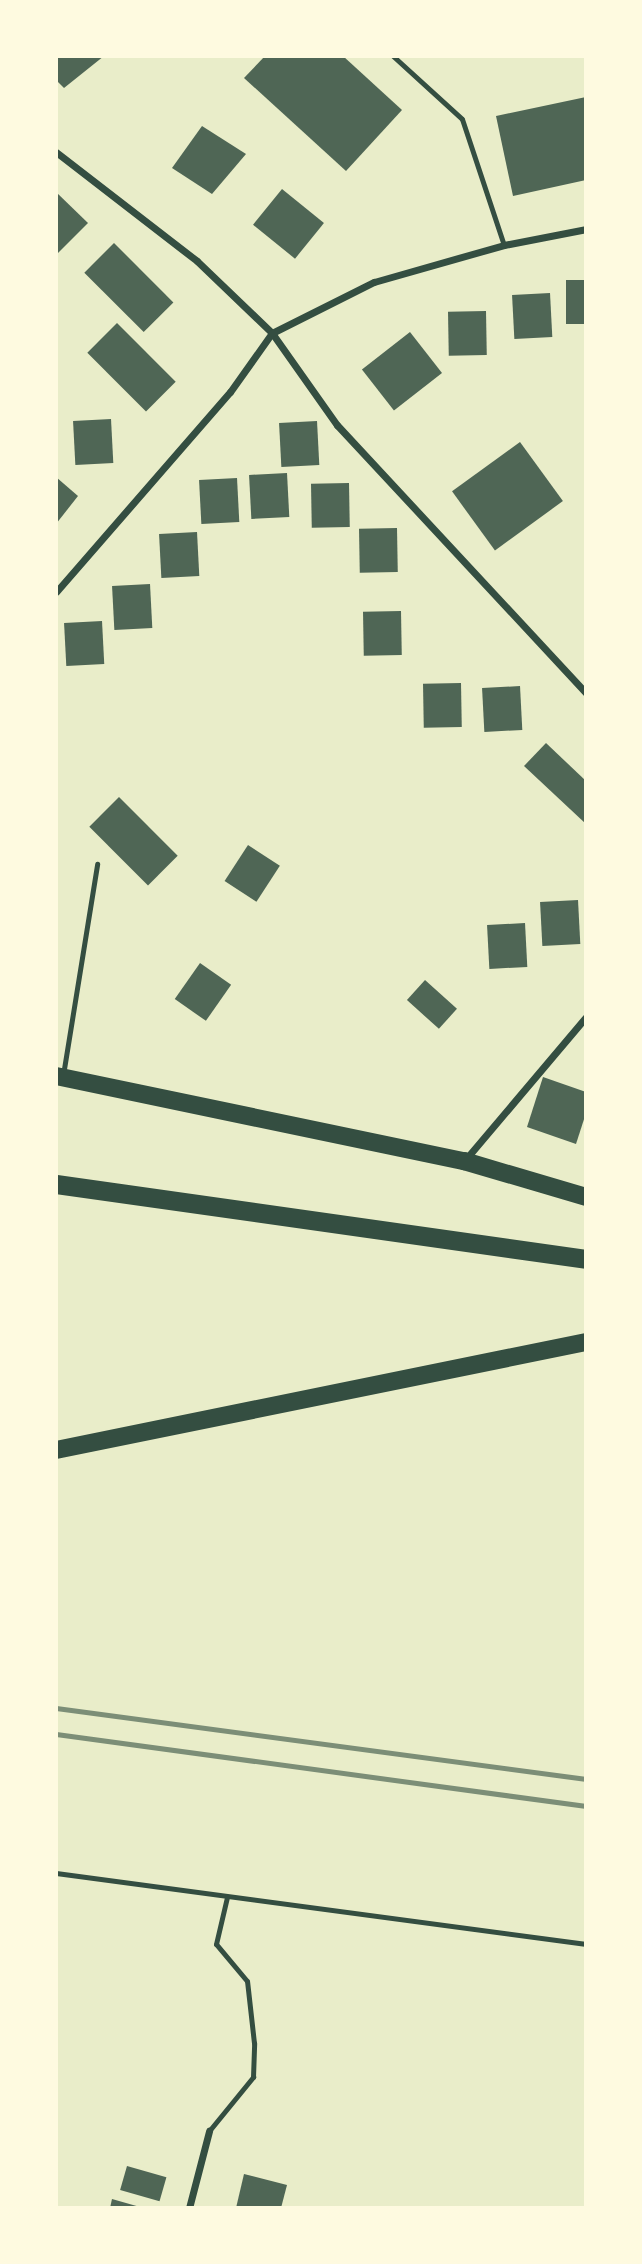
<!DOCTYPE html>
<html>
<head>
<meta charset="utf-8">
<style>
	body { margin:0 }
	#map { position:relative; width:642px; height:2264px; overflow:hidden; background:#e9edc9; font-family:"Open Sans",sans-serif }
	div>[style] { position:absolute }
	.building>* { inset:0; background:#4f6655; transform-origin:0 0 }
	.service>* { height:5px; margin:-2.5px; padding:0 2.5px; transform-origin:2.5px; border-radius:2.5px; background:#344e41 }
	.minor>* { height:7px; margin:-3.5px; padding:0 3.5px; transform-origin:3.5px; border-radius:3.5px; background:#344e41 }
	.primary>* { height:18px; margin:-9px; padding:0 9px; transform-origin:9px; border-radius:9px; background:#344e41 }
	.trunk>* { height:19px; margin:-9.5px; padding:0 9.5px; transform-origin:9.5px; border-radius:9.5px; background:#344e41 }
	.rail>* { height:5px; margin:-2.5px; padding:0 2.5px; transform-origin:2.5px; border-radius:2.5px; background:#7c8e77 }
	span { translate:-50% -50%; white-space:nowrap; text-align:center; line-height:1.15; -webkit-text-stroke:6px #fefae0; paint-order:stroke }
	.frame { position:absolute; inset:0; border:58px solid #fefae0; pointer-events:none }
</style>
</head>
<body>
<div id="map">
	<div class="building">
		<i style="clip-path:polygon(56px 56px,104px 56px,64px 88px,56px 80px)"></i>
		<i style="clip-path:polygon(265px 56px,343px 56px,402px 110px,346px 171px,244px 78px)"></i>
		<i style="clip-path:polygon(586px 97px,586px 180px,513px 196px,496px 116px)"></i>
		<i style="clip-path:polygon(202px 126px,246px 154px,212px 194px,172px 168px)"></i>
		<i style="left:282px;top:189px;width:54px;height:46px;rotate:39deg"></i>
		<i style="clip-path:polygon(56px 192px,88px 223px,58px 253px,56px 251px)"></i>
		<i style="left:114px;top:243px;width:84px;height:42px;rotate:45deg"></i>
		<i style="left:566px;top:280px;width:20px;height:44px"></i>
		<i style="left:550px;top:293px;width:44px;height:38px;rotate:87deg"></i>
		<i style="left:486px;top:311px;width:44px;height:38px;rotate:89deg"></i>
		<i style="left:117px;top:323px;width:83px;height:42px;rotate:45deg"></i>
		<i style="left:410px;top:332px;width:52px;height:61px;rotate:52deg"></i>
		<i style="left:111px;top:419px;width:44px;height:38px;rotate:87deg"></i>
		<i style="left:317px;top:421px;width:44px;height:38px;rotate:87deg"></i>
		<i style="left:520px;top:442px;width:73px;height:84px;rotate:54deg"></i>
		<i style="left:287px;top:473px;width:44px;height:38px;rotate:87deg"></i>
		<i style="clip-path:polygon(56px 477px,78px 496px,56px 524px)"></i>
		<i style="left:237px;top:478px;width:44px;height:38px;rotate:87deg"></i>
		<i style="left:349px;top:483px;width:44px;height:38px;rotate:89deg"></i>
		<i style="left:397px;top:528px;width:44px;height:38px;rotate:89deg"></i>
		<i style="left:197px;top:532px;width:44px;height:38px;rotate:87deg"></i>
		<i style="left:150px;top:584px;width:44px;height:38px;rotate:87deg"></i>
		<i style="left:401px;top:611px;width:44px;height:38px;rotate:89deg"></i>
		<i style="left:102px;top:621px;width:43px;height:38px;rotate:87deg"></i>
		<i style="left:461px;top:683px;width:44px;height:38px;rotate:89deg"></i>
		<i style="left:520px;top:686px;width:44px;height:38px;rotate:87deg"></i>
		<i style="clip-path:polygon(546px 743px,586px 781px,586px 824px,524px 766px)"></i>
		<i style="left:119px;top:797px;width:83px;height:42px;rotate:45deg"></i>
		<i style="left:248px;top:845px;width:38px;height:43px;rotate:33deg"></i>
		<i style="left:578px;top:900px;width:44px;height:38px;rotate:87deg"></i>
		<i style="left:525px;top:923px;width:44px;height:38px;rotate:87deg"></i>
		<i style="left:200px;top:963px;width:38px;height:44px;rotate:35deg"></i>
		<i style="left:425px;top:980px;width:43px;height:27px;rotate:42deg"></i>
		<i style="clip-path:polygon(543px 1077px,586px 1092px,586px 1113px,576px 1144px,527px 1127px)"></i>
		<i style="left:127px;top:2166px;width:41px;height:25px;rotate:16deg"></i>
		<i style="clip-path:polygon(244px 2174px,287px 2185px,281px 2208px,236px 2208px)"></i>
		<i style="clip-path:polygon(112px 2199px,140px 2207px,140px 2208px,110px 2208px)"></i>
	</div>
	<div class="service">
		<i style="left:393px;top:56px;width:93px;rotate:42.4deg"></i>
		<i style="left:462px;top:119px;width:133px;rotate:71.6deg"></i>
		<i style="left:63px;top:1075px;width:214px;rotate:-80.8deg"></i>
		<i style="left:56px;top:1873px;width:535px;rotate:7.63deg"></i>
		<i style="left:209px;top:2131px;width:70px;rotate:-50.8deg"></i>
		<i style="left:253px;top:2077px;width:34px;rotate:-88deg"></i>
		<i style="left:254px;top:2043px;width:62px;rotate:-96.4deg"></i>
		<i style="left:247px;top:1981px;width:48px;rotate:-130deg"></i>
		<i style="left:216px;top:1944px;width:48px;rotate:-76.8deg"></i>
	</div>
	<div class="minor">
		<i style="left:56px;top:152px;width:178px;rotate:37.7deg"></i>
		<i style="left:197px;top:261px;width:104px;rotate:43.8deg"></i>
		<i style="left:272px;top:333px;width:113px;rotate:54.8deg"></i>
		<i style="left:337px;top:425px;width:366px;rotate:47.1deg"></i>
		<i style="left:56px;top:592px;width:265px;rotate:-49deg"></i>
		<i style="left:230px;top:392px;width:72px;rotate:-54.6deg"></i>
		<i style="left:272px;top:333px;width:114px;rotate:-26.6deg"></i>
		<i style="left:374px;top:282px;width:135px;rotate:-15.9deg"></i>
		<i style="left:504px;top:245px;width:84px;rotate:-11deg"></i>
		<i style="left:465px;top:1160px;width:187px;rotate:-49.8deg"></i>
		<i style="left:189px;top:2208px;width:80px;rotate:-75.4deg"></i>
	</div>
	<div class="primary">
		<i style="left:56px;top:1076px;width:417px;rotate:11.8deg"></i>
		<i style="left:464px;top:1161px;width:127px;rotate:16.4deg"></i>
		<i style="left:56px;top:1450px;width:541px;rotate:-11.52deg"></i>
	</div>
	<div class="trunk">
		<i style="left:56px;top:1184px;width:535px;rotate:8.05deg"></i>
	</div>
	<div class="rail">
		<i style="left:56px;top:1708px;width:535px;rotate:7.63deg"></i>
		<i style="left:56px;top:1734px;width:535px;rotate:7.74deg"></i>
	</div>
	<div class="frame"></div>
</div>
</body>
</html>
